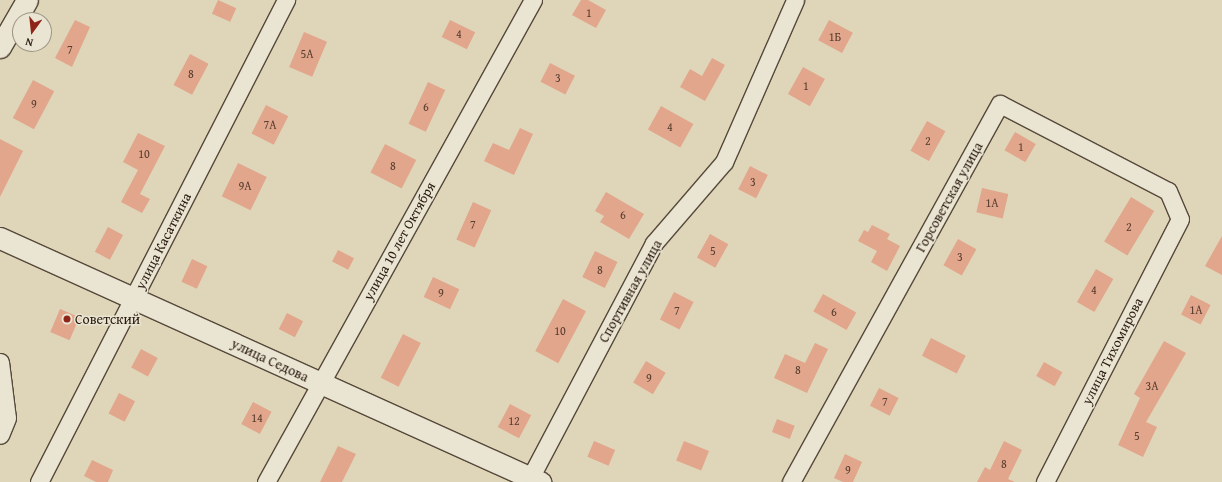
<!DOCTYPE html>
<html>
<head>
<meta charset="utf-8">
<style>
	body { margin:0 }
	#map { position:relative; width:1222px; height:482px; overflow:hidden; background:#dfd6b9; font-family:"Gentium Book Plus",serif }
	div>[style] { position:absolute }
	.building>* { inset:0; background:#e1a68b; transform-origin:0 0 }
	.roads { filter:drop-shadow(1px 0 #56493a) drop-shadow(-1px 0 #56493a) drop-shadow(0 1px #56493a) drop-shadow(0 -1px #56493a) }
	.minor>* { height:17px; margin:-8.5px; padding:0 8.5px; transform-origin:8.5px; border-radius:8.5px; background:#eae4d2 }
	.tertiary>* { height:21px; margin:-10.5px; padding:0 10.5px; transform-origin:10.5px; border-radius:10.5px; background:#eae4d2 }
	.dots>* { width:11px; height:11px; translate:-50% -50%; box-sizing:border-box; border:2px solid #eae4d2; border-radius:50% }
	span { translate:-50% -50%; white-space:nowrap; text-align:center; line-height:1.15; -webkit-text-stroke:3px #eae4d2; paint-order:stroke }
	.number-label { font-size:12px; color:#573d2e }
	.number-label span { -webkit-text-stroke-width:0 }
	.street-label { font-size:14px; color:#291a0f }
	.poi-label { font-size:14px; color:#291a0f }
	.left { translate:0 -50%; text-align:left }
	.north { position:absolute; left:12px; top:12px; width:40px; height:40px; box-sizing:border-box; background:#eae4d2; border:1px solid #9d9384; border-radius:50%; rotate:195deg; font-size:11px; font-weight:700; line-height:16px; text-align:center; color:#291a0f }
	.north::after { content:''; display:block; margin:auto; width:14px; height:18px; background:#8f2418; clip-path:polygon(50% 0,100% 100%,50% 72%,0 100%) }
</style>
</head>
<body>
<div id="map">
	<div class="building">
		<i style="left:218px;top:0;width:20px;height:15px;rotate:24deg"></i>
		<i style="clip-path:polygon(581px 0,588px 0,606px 10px,596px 28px,572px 15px)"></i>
		<i style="clip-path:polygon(75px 20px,90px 27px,72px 67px,55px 58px)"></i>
		<i style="left:450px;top:20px;width:28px;height:19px;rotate:26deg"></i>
		<i style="left:829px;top:20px;width:27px;height:23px;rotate:28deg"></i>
		<i style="left:304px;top:32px;width:25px;height:38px;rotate:23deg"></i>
		<i style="left:190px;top:54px;width:21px;height:35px;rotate:28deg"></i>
		<i style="clip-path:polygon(712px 58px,725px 65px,705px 101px,680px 87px,690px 69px,702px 76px)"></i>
		<i style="left:550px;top:63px;width:28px;height:21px;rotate:27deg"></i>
		<i style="left:803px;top:67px;width:25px;height:31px;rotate:29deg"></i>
		<i style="left:33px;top:80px;width:24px;height:43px;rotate:28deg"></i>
		<i style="left:428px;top:82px;width:19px;height:46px;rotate:25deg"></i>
		<i style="left:266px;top:105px;width:25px;height:32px;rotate:27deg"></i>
		<i style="left:661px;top:106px;width:37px;height:27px;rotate:29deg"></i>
		<i style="left:927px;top:121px;width:21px;height:34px;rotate:29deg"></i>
		<i style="clip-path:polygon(520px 128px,533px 134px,514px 175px,484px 161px,493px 143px,509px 150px)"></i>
		<i style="left:1015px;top:132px;width:24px;height:21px;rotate:30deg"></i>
		<i style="clip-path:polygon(138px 133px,165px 146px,140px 194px,150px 199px,142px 213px,121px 202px,138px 170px,123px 162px)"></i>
		<i style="clip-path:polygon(0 139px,23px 151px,0 197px)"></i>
		<i style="left:385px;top:144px;width:35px;height:32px;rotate:27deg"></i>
		<i style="left:238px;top:163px;width:32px;height:37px;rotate:26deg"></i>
		<i style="left:750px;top:166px;width:20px;height:26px;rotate:27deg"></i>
		<i style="left:982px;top:188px;width:27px;height:25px;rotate:13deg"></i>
		<i style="clip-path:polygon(606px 192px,644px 214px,629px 239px,600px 222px,604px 216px,595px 211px)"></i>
		<i style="left:1131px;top:197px;width:27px;height:52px;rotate:31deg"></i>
		<i style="left:473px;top:202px;width:20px;height:41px;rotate:24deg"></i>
		<i style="clip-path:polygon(872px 225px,890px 234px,887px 239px,900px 246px,887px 271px,871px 262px,877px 251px,858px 241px,864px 230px,868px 232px)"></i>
		<i style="left:108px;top:227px;width:17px;height:28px;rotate:28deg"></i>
		<i style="left:710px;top:234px;width:21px;height:27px;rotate:29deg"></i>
		<i style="clip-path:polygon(1222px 236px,1222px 275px,1205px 266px)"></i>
		<i style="left:958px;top:239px;width:21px;height:30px;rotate:29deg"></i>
		<i style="left:338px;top:250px;width:18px;height:13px;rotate:27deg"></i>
		<i style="left:595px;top:251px;width:25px;height:29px;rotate:26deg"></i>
		<i style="left:192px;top:259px;width:17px;height:25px;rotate:25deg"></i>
		<i style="left:1096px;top:269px;width:20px;height:38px;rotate:30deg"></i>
		<i style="left:433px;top:277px;width:29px;height:22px;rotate:25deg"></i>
		<i style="left:674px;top:292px;width:22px;height:31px;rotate:27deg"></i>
		<i style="left:823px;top:294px;width:38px;height:20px;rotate:29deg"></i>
		<i style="left:1191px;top:295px;width:22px;height:22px;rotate:27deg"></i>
		<i style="left:563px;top:299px;width:26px;height:59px;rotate:28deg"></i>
		<i style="left:60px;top:309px;width:21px;height:25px;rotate:23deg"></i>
		<i style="left:287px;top:313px;width:18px;height:18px;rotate:27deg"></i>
		<i style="left:403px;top:334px;width:20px;height:49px;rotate:27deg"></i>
		<i style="left:931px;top:338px;width:39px;height:20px;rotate:27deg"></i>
		<i style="clip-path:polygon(1164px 341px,1186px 353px,1146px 422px,1157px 427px,1143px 457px,1118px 445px,1140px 398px,1134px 394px)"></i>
		<i style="clip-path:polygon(815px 343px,828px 349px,807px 393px,774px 378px,785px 354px,805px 363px)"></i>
		<i style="left:141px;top:349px;width:19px;height:21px;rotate:28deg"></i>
		<i style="left:646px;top:361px;width:23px;height:25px;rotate:31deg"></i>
		<i style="left:1044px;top:362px;width:21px;height:16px;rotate:29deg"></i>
		<i style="left:879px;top:388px;width:22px;height:20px;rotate:27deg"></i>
		<i style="left:119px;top:393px;width:18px;height:23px;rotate:27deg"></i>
		<i style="left:253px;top:402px;width:21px;height:25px;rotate:28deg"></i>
		<i style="left:510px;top:404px;width:24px;height:26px;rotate:28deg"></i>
		<i style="left:777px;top:419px;width:19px;height:14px;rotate:21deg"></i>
		<i style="left:594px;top:441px;width:23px;height:17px;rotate:23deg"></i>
		<i style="left:684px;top:441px;width:27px;height:21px;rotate:22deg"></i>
		<i style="clip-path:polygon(1004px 441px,1022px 450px,1008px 479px,1015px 482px,977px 482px,985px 467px,990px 470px)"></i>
		<i style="clip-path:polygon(338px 446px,356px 454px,342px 482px,320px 482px)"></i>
		<i style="clip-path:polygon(845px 454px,862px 462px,853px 482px,843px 482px,834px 478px)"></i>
		<i style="clip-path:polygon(92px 460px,113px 470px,108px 482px,96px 482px,84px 476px)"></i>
	</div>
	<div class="roads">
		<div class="minor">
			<i style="left:0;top:362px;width:56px;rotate:82.9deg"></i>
			<i style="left:7px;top:418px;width:18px;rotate:112deg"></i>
			<i style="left:39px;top:482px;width:542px;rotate:-62.87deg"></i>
			<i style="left:266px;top:482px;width:551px;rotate:-61.02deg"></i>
			<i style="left:528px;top:482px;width:270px;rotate:-62.2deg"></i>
			<i style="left:654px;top:243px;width:107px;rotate:-49.2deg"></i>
			<i style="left:724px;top:162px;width:177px;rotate:-66.3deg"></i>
			<i style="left:791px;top:482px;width:432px;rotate:-61.1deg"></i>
			<i style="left:1000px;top:104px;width:189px;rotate:27.4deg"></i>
			<i style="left:1168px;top:191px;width:30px;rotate:67deg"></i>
			<i style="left:1180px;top:219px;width:296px;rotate:117.2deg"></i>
		</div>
		<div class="tertiary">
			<i style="left:0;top:47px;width:54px;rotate:-60.1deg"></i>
			<i style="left:0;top:238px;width:593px;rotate:24.32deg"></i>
		</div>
	</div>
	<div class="dots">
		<i style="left:67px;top:319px;background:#8f2418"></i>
	</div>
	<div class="number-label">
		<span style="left:589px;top:13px">1</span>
		<span style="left:459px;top:34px">4</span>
		<span style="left:835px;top:37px">1Б</span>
		<span style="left:70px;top:50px">7</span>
		<span style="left:307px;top:54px">5А</span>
		<span style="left:191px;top:74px">8</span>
		<span style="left:558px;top:78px">3</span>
		<span style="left:806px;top:86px">1</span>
		<span style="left:34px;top:104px">9</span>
		<span style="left:426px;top:107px">6</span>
		<span style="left:270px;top:125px">7А</span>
		<span style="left:670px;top:127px">4</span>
		<span style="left:928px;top:141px">2</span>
		<span style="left:1021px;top:147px">1</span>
		<span style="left:144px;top:154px">10</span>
		<span style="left:393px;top:166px">8</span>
		<span style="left:753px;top:182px">3</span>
		<span style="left:245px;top:186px">9А</span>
		<span style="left:992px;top:203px">1А</span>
		<span style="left:623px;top:215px">6</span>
		<span style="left:473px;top:225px">7</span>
		<span style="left:1129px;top:227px">2</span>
		<span style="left:713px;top:251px">5</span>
		<span style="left:960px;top:257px">3</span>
		<span style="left:600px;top:270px">8</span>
		<span style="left:1094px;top:290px">4</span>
		<span style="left:441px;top:293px">9</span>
		<span style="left:1196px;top:310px">1А</span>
		<span style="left:677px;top:311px">7</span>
		<span style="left:834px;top:312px">6</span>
		<span style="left:560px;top:331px">10</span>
		<span style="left:798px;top:370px">8</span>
		<span style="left:649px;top:378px">9</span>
		<span style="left:1152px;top:386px">3А</span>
		<span style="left:885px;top:402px">7</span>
		<span style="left:257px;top:418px">14</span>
		<span style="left:514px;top:421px">12</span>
		<span style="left:1137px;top:436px">5</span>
		<span style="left:1004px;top:464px">8</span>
		<span style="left:848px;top:470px">9</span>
	</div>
	<div class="street-label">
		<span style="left:949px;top:197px;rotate:-61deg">Горсоветская улица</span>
		<span style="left:163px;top:241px;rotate:-63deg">улица Касаткина</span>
		<span style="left:399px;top:241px;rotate:-61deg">улица 10 лет Октября</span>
		<span style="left:630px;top:291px;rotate:-61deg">Спортивная улица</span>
		<span style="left:1112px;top:351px;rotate:-63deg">улица Тихомирова</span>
		<span style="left:270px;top:360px;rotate:25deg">улица Седова</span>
	</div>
	<div class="poi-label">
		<span class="left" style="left:75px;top:319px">Советский</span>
	</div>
	<div class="north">N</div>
</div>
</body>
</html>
